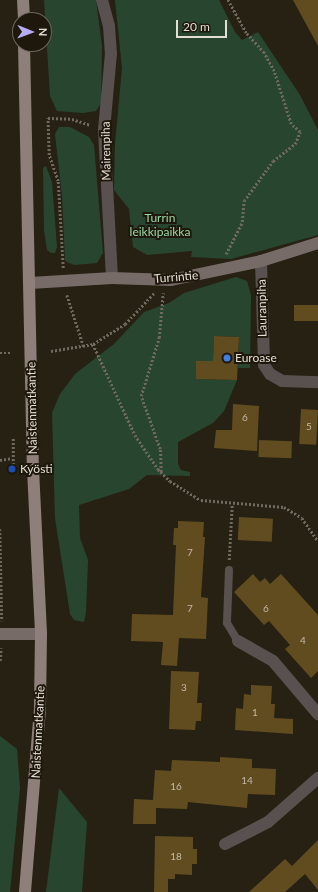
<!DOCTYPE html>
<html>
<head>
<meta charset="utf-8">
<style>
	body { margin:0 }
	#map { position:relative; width:318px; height:892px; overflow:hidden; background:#272114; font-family:Lato,sans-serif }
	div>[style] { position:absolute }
	.green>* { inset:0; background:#28462f }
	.building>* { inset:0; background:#614c20; transform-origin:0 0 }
	.path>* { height:2.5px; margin-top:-1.25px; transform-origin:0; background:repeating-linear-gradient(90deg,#6f695e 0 2px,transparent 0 4px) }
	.lane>* { height:8px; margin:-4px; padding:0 4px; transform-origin:4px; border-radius:4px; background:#58514f }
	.street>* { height:12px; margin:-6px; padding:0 6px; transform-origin:6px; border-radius:6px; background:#58514f }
	.secondary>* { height:12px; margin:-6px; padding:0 6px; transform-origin:6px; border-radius:6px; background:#776b68 }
	.primary>* { height:12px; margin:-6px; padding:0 6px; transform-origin:6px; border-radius:6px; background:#8f7f7b }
	.dots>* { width:11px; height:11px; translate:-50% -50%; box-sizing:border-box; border:2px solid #1e170b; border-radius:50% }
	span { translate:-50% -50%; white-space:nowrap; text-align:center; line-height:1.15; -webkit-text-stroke:4px #1e170b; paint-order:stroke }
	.number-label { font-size:10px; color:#c2b9a8 }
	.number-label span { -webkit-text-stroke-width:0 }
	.street-label { font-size:12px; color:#e2ddd5 }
	.park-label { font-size:12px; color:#98d9a6 }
	.poi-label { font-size:12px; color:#e2ddd5 }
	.left { translate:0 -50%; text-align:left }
	.north { position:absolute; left:12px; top:12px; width:40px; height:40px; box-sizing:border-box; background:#1e170b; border:1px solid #6c665c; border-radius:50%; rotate:91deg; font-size:11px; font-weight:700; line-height:16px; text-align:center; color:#e2ddd5 }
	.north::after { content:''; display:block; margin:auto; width:14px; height:18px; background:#b6acf8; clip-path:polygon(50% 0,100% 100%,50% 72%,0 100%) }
	.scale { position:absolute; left:176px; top:20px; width:51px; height:18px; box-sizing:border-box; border:2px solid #e2ddd5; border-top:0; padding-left:5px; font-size:12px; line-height:14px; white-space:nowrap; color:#e2ddd5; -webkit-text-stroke:3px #1e170b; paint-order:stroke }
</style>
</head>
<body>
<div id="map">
	<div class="green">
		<i style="clip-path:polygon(44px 0,96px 0,102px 46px,101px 103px,96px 111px,83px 113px,57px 111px,50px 96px)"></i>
		<i style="clip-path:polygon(115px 0,219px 0,235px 32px,242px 40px,258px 32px,300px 95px,318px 130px,318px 235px,231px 259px,191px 257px,192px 251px,147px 255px,133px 247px,129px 209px,114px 190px,115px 144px,122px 68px)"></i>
		<i style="clip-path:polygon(59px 127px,70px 127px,89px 137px,94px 145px,103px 253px,97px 263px,74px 265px,65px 261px,62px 196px,55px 134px)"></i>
		<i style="clip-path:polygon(46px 166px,52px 182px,57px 247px,55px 253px,51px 253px,47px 250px,44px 230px,43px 168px)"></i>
		<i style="clip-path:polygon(236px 277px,247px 281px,251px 295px,250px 368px,238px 368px,239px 337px,214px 336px,213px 361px,196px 361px,196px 379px,237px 380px,224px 411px,213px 423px,178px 442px,178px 464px,181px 470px,190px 472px,190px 476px,147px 475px,129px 489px,79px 505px,80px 538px,88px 560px,86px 612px,84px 622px,74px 620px,70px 614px,55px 518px,52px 413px,60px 394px,75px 374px,114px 344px,144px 312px,169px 303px,184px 293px)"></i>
		<i style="clip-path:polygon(0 736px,17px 749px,20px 788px,10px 892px,0 892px)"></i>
		<i style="clip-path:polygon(59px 788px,87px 822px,82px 892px,46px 892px)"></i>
	</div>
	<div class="building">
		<i style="clip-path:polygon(293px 0,318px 0,318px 46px)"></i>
		<i style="left:294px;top:305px;width:24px;height:16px"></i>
		<i style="clip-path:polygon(214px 336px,239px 337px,237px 380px,196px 379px,196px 361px,213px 361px)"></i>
		<i style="clip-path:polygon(233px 404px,259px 406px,257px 451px,214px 448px,216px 430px,232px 430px)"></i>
		<i style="left:301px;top:409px;width:17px;height:35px;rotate:3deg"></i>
		<i style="left:259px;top:440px;width:33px;height:17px;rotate:2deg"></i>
		<i style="left:239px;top:517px;width:34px;height:23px;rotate:3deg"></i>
		<i style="clip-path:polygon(178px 521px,204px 522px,203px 537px,205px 537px,201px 597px,208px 598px,206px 639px,179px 638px,177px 666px,161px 665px,163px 642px,131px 641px,132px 614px,173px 615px,176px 545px,173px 545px,174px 528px,178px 528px)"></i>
		<i style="clip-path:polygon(253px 574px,260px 582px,265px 578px,270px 584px,281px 574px,318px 615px,318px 671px,311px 678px,285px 649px,290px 645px,269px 621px,264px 625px,234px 592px)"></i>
		<i style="clip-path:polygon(171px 671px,199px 672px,197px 703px,202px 703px,201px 721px,196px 721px,195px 730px,169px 729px)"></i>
		<i style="clip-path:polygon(251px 685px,272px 686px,271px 704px,275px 704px,274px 718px,293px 719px,293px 734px,235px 730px,236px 708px,243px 709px,244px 694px,251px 695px)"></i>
		<i style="clip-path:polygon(220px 757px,252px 759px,252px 768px,276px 769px,275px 795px,248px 794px,247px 808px,188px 802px,187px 809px,156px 808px,156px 824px,133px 824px,134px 799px,153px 800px,155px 770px,171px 771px,172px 760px,220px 762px)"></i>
		<i style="clip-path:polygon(155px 836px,193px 837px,193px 849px,197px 849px,197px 864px,192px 864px,192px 875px,175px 874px,175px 879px,168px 879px,168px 892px,154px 892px)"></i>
		<i style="clip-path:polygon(318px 840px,318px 890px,305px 874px,285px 892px,249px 892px,285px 859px,292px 866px)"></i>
	</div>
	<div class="path">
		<i style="left:226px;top:254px;width:36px;rotate:-63deg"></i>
		<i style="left:242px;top:222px;width:21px;rotate:-85deg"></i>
		<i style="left:244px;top:201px;width:49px;rotate:-54.1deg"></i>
		<i style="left:273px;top:161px;width:28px;rotate:-38deg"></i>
		<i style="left:295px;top:144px;width:13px;rotate:-67deg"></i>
		<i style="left:300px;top:132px;width:12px;rotate:-138deg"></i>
		<i style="left:291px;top:124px;width:56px;rotate:-107.8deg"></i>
		<i style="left:274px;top:71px;width:21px;rotate:-119deg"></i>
		<i style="left:264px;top:53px;width:27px;rotate:-132deg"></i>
		<i style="left:246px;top:33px;width:38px;rotate:-119deg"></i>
		<i style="left:63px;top:268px;width:87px;rotate:-93.3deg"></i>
		<i style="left:58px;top:181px;width:28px;rotate:-109deg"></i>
		<i style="left:49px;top:155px;width:37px;rotate:-92deg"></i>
		<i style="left:48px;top:118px;width:24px;rotate:2deg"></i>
		<i style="left:72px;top:119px;width:19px;rotate:18deg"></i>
		<i style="left:67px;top:295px;width:55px;rotate:71.9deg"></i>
		<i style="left:93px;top:344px;width:100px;rotate:65.2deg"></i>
		<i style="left:135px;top:435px;width:41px;rotate:55.9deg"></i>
		<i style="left:158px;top:469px;width:17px;rotate:45deg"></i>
		<i style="left:170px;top:481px;width:36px;rotate:32deg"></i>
		<i style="left:201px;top:500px;width:83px;rotate:4.8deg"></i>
		<i style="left:284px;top:507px;width:21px;rotate:31deg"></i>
		<i style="left:302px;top:518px;width:28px;rotate:55deg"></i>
		<i style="left:51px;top:351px;width:43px;rotate:-9.5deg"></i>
		<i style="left:93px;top:344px;width:38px;rotate:-32deg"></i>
		<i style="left:125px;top:324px;width:42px;rotate:-46.9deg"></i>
		<i style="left:0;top:353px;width:10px"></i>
		<i style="left:0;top:460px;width:12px;rotate:-9deg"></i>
		<i style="left:161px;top:472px;width:23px;rotate:-92deg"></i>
		<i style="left:160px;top:449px;width:56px;rotate:-109.7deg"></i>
		<i style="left:141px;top:396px;width:61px;rotate:-72.8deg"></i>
		<i style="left:159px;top:338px;width:45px;rotate:-84.9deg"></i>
		<i style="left:13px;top:473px;width:35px;rotate:-90deg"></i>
		<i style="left:0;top:529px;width:92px;rotate:88.8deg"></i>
		<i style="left:229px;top:560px;width:56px;rotate:-86.9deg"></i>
		<i style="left:0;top:661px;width:13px;rotate:-86deg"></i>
	</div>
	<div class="lane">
		<i style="left:229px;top:570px;width:53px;rotate:92.2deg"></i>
		<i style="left:227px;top:623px;width:21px;rotate:59deg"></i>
	</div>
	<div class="street">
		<i style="left:102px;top:0;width:27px;rotate:75deg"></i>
		<i style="left:109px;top:26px;width:27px;rotate:86deg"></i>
		<i style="left:111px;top:53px;width:77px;rotate:95.2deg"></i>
		<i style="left:104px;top:130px;width:148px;rotate:86.9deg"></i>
		<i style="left:261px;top:261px;width:104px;rotate:88.3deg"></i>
		<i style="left:264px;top:365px;width:11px;rotate:56deg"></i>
		<i style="left:270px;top:374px;width:14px;rotate:30deg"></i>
		<i style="left:282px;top:381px;width:36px;rotate:2deg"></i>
		<i style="left:238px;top:641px;width:40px;rotate:29.7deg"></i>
		<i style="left:273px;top:661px;width:70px;rotate:49.7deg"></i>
		<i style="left:225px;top:844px;width:48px;rotate:-27.1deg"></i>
		<i style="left:268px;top:822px;width:67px;rotate:-41.3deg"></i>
	</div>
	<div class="secondary">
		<i style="left:30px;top:283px;width:82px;rotate:-3.5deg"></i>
		<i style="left:112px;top:278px;width:59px;rotate:1.9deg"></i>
		<i style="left:171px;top:280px;width:92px;rotate:-11.9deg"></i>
		<i style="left:261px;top:261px;width:60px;rotate:-17.5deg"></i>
		<i style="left:0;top:634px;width:41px"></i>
	</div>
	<div class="primary">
		<i style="left:23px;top:0;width:20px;rotate:87deg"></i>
		<i style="left:24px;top:44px;width:425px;rotate:88.8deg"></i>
		<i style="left:33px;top:469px;width:165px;rotate:87.2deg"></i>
		<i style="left:41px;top:634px;width:75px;rotate:90.8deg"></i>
		<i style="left:40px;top:709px;width:184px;rotate:94.7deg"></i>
	</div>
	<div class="dots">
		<i style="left:227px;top:358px;background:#3f7fe0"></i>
		<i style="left:12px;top:469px;background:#1a4fb4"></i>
	</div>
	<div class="number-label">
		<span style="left:245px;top:418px">6</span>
		<span style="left:309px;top:427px">5</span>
		<span style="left:190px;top:553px">7</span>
		<span style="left:190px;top:609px">7</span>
		<span style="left:266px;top:609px">6</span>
		<span style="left:303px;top:641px">4</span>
		<span style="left:184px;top:688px">3</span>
		<span style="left:255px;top:713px">1</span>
		<span style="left:247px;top:781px">14</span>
		<span style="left:176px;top:787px">16</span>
		<span style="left:176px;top:857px">18</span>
	</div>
	<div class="street-label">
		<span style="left:106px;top:151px;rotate:-91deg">Mairenpiha</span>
		<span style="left:176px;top:277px;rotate:-5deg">Turrintie</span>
		<span style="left:262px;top:308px;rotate:-91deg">Lauranpiha</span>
		<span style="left:32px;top:408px;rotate:-91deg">Naistenmatkantie</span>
		<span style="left:38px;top:732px;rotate:-87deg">Naistenmatkantie</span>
	</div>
	<div class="park-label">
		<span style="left:160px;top:225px">Turrin<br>leikkipaikka</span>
	</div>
	<div class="poi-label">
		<span class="left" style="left:235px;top:358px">Euroase</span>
		<span class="left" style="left:20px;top:469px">Kyösti</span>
	</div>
	<div class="north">N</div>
	<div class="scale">20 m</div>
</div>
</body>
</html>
